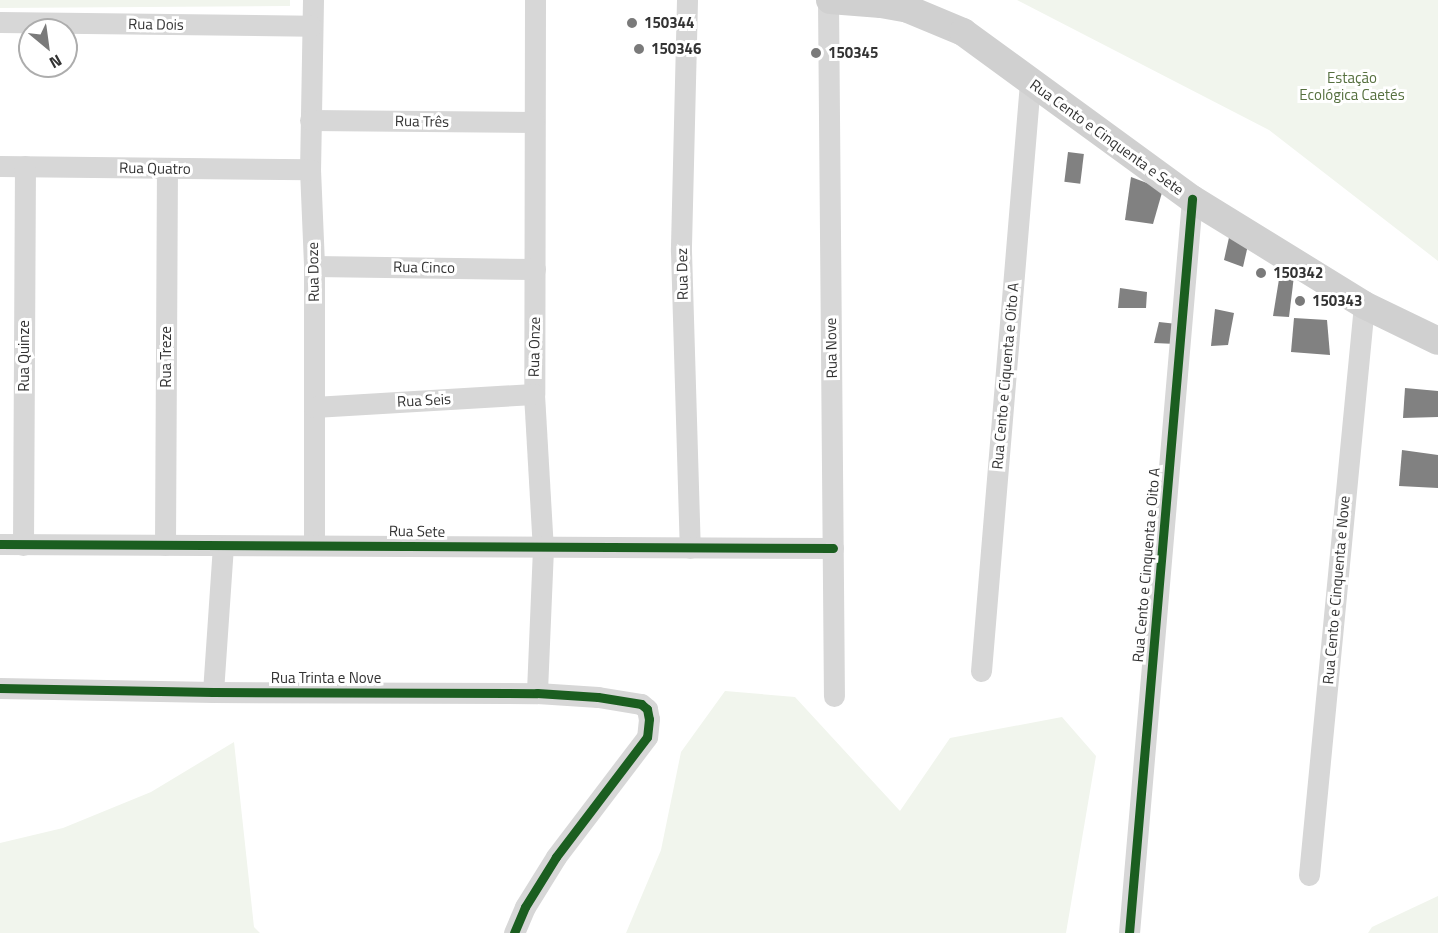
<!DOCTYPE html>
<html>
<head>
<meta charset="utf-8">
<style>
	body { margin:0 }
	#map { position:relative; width:1438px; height:933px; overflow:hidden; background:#fff; font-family:"Titillium Web",sans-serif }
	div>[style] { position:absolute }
	.green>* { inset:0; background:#f1f5ed }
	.building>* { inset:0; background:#818181; transform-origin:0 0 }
	.minor>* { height:21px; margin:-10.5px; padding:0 10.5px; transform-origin:10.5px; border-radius:10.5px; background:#d7d7d7 }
	.secondary>* { height:28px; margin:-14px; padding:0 14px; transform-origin:14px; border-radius:14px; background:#d0d0d0 }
	.cycleway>* { height:9px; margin:-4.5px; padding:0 4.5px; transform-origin:4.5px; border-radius:4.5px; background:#1b5e20 }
	.dots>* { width:16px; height:16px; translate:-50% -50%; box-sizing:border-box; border:3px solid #fff; border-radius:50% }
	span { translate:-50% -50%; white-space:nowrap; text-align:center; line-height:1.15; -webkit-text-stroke:6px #fff; paint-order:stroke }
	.poi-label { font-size:15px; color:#333; font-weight:700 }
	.left { translate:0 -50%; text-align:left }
	.street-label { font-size:15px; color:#333 }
	.park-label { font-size:15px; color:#56703f }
	.north { position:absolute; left:18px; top:18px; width:60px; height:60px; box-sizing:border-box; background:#fff; border:2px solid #adadad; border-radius:50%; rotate:151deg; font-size:16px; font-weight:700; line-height:24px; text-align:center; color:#333 }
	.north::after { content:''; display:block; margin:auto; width:21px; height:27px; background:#7a7a7a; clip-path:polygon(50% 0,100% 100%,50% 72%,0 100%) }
</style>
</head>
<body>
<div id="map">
	<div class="green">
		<i style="clip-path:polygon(0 0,290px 0,290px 6px,0 8px)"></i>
		<i style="clip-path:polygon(1017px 0,1438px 0,1438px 261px,1269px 130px)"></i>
		<i style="clip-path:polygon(725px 691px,795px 697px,900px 811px,950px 738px,1062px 717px,1096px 756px,1066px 933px,626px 933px,661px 850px,681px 752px)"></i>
		<i style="clip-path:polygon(234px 742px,254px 927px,260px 933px,0 933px,0 843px,63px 828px,151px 792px)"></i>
		<i style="clip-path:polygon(1438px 896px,1438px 933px,1368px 933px,1372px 927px)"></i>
	</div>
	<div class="building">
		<i style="left:1068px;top:152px;width:16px;height:30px;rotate:7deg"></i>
		<i style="clip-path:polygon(1131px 177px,1163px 189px,1153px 224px,1125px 220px)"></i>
		<i style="clip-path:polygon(1230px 233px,1248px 245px,1243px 267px,1224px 260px)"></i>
		<i style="clip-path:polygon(1281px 267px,1294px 276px,1289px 317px,1273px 316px)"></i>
		<i style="clip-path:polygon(1120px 288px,1147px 292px,1146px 308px,1118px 308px)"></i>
		<i style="clip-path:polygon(1215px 309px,1234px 313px,1228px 345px,1211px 346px)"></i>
		<i style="clip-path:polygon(1294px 318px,1327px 320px,1330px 355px,1291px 352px)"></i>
		<i style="clip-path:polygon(1159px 322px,1177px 324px,1176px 344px,1154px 343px)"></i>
		<i style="clip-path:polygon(1405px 388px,1438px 391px,1438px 417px,1403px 418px)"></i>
		<i style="clip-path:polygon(1402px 450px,1438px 455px,1438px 488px,1399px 486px)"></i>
	</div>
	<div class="minor">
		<i style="left:313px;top:0;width:169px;rotate:91deg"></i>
		<i style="left:310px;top:169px;width:97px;rotate:87.6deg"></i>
		<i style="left:314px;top:266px;width:279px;rotate:90deg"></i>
		<i style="left:535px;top:0;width:394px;rotate:90.1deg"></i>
		<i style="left:534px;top:394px;width:154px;rotate:86.7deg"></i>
		<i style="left:543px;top:548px;width:145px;rotate:92.4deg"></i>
		<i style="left:687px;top:0;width:251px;rotate:91.4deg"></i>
		<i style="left:681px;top:251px;width:297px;rotate:88.3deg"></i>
		<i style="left:828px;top:0;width:696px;rotate:89.51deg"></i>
		<i style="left:0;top:22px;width:311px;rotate:0.7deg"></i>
		<i style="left:310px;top:120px;width:224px;rotate:0.5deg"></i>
		<i style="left:0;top:166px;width:310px;rotate:0.6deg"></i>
		<i style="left:314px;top:266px;width:221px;rotate:0.8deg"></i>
		<i style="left:314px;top:407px;width:220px;rotate:-3.4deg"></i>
		<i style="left:0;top:544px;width:833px;rotate:0.28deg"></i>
		<i style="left:23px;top:545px;width:379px;rotate:-89.7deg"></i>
		<i style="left:165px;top:545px;width:377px;rotate:-89.7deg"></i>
		<i style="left:981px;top:671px;width:591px;rotate:-85.24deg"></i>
		<i style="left:0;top:688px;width:213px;rotate:1.1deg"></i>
		<i style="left:213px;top:692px;width:324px;rotate:0.2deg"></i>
		<i style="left:537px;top:693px;width:61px;rotate:3.8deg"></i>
		<i style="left:598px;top:697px;width:44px;rotate:9.2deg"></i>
		<i style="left:641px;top:704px;width:8px;rotate:40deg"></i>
		<i style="left:647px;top:709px;width:10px;rotate:79deg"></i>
		<i style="left:649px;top:719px;width:18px;rotate:96deg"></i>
		<i style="left:647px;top:737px;width:151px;rotate:127.2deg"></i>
		<i style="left:556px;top:857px;width:59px;rotate:121.8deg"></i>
		<i style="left:525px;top:907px;width:28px;rotate:113deg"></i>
		<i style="left:213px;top:692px;width:145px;rotate:-86.1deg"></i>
		<i style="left:1309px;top:875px;width:573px;rotate:-84.49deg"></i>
		<i style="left:1129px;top:933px;width:737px;rotate:-85.09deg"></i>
	</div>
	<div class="secondary">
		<i style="left:830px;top:0;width:51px;rotate:4.5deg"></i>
		<i style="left:881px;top:4px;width:27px;rotate:10deg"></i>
		<i style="left:908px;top:9px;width:60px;rotate:22.7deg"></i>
		<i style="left:963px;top:32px;width:283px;rotate:36.1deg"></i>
		<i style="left:1192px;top:199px;width:202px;rotate:31.6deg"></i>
		<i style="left:1364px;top:305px;width:82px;rotate:25.9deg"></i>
	</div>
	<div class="cycleway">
		<i style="left:0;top:544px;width:833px;rotate:0.28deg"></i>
		<i style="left:0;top:688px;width:213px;rotate:1.1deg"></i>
		<i style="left:213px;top:692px;width:324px;rotate:0.2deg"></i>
		<i style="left:537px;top:693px;width:61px;rotate:3.8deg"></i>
		<i style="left:598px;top:697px;width:44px;rotate:9.2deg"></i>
		<i style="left:641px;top:704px;width:8px;rotate:40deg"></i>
		<i style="left:647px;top:709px;width:10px;rotate:79deg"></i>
		<i style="left:649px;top:719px;width:18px;rotate:96deg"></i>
		<i style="left:647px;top:737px;width:151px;rotate:127.2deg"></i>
		<i style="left:556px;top:857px;width:59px;rotate:121.8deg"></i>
		<i style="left:525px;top:907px;width:28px;rotate:113deg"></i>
		<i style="left:1129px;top:933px;width:737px;rotate:-85.09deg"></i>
	</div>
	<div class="dots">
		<i style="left:632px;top:23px;background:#7a7a7a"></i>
		<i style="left:639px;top:49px;background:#7a7a7a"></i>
		<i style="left:816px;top:53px;background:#7a7a7a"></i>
		<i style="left:1261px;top:273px;background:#7a7a7a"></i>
		<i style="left:1300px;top:301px;background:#7a7a7a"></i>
	</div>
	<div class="poi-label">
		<span class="left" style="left:644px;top:23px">150344</span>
		<span class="left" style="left:651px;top:49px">150346</span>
		<span class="left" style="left:828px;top:53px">150345</span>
		<span class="left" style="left:1273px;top:273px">150342</span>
		<span class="left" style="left:1312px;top:301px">150343</span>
	</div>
	<div class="street-label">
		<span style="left:156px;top:24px;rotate:1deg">Rua Dois</span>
		<span style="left:422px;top:121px;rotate:1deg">Rua Três</span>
		<span style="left:1107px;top:137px;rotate:36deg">Rua Cento e Cinquenta e Sete</span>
		<span style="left:155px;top:168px;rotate:1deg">Rua Quatro</span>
		<span style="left:424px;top:267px;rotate:1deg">Rua Cinco</span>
		<span style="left:313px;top:272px;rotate:-91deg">Rua Doze</span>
		<span style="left:682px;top:274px;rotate:-91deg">Rua Dez</span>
		<span style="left:534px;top:347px;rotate:-89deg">Rua Onze</span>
		<span style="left:831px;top:348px;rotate:-91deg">Rua Nove</span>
		<span style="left:24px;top:356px;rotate:-90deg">Rua Quinze</span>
		<span style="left:166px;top:357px;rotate:-90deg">Rua Treze</span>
		<span style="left:1005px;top:376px;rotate:-85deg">Rua Cento e Ciquenta e Oito A</span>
		<span style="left:424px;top:400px;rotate:-3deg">Rua Seis</span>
		<span style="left:417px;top:531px;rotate:1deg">Rua Sete</span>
		<span style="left:1146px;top:565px;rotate:-85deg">Rua Cento e Cinquenta e Oito A</span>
		<span style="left:1336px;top:590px;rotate:-85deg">Rua Cento e Cinquenta e Nove</span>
		<span style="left:326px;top:678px">Rua Trinta e Nove</span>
	</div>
	<div class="park-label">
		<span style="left:1352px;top:86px">Estação<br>Ecológica Caetés</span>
	</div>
	<div class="north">N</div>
</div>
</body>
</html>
